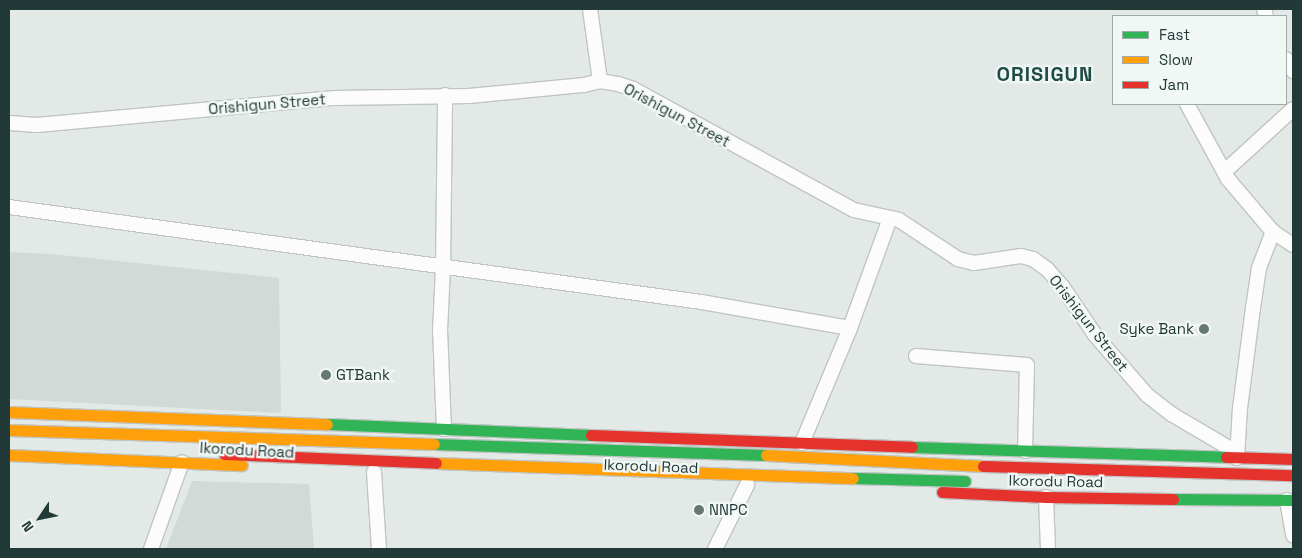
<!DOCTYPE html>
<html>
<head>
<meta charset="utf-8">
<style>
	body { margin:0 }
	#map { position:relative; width:1302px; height:558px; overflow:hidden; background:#e3e9e6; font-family:"Space Grotesk",sans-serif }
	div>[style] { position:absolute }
	.built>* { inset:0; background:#d1dad7 }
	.roads { filter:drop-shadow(1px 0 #c0c5c3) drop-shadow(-1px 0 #c0c5c3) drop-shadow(0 1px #c0c5c3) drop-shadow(0 -1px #c0c5c3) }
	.street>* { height:14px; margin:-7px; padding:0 7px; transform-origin:7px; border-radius:7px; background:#fbfcfb }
	.fast>* { height:11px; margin:-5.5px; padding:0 5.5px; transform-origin:5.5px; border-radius:5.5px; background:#30b455 }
	.slow>* { height:11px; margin:-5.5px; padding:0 5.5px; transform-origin:5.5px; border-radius:5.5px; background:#ff9f0a }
	.jam>* { height:11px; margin:-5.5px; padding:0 5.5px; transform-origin:5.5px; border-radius:5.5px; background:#e5322d }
	.dots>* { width:14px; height:14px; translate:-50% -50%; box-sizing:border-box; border:2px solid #f1f7f5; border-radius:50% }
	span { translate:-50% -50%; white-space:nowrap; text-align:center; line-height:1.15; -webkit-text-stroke:4.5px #f1f7f5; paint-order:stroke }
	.street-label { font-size:15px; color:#223a37 }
	.poi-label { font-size:15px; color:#223a37 }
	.right { translate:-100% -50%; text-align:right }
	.left { translate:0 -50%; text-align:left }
	.district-label { font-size:20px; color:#1f4b46; font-weight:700; letter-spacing:1px }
	.frame { position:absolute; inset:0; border:10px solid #223a37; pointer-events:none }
	.legend { position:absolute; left:1112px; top:15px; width:175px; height:90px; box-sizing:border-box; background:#f1f7f5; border:1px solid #9eaba9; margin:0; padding:6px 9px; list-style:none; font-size:15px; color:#223a37 }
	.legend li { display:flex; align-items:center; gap:10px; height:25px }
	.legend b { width:25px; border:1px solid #9eaba9 }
	.north { position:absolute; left:15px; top:493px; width:50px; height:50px; -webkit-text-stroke:4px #f1f7f5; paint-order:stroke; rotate:236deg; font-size:14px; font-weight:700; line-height:20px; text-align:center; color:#223a37 }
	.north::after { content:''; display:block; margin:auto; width:18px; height:22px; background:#223a37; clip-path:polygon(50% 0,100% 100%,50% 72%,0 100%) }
</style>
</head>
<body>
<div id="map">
	<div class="built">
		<i style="clip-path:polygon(9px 252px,51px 254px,279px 278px,281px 413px,9px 399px)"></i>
		<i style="clip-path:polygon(192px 481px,309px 484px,314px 549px,166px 549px)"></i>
	</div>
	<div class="roads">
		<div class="street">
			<i style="left:590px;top:9px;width:73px;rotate:82.1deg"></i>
			<i style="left:1264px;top:9px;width:7px;rotate:74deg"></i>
			<i style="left:1286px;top:59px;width:14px;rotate:60deg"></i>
			<i style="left:1187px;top:104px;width:85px;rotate:61.3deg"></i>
			<i style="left:1228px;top:179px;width:70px;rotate:49.7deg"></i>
			<i style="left:1273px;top:232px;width:24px;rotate:33deg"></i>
			<i style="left:9px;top:123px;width:28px;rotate:4deg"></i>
			<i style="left:37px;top:125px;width:299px;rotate:-5.2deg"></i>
			<i style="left:335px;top:98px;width:134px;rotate:-0.9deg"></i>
			<i style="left:469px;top:96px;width:116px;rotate:-5.5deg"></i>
			<i style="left:584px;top:85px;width:16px;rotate:-14deg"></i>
			<i style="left:600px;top:81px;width:18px;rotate:9deg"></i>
			<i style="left:618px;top:84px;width:16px;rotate:18deg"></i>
			<i style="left:633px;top:89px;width:252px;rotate:28.7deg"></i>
			<i style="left:854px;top:210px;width:46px;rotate:12.5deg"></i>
			<i style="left:899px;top:220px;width:71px;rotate:33.5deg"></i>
			<i style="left:958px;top:259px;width:16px;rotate:14deg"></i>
			<i style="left:974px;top:263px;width:48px;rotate:-8.5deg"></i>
			<i style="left:1021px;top:256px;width:12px;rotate:14deg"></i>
			<i style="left:1033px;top:259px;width:17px;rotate:36deg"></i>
			<i style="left:1047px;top:269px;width:23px;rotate:49deg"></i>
			<i style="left:1062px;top:286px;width:59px;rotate:56deg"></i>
			<i style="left:1095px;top:335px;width:79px;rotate:49.1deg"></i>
			<i style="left:1147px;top:395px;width:33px;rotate:38deg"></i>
			<i style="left:1173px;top:415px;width:73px;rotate:30.4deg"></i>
			<i style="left:1224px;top:172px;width:93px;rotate:-42.4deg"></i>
			<i style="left:9px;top:207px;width:699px;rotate:7.81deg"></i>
			<i style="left:702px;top:302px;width:150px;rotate:10deg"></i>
			<i style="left:916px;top:356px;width:111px;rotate:4.6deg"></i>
			<i style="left:1027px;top:365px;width:86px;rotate:91.3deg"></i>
			<i style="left:444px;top:429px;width:98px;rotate:-92.3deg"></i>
			<i style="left:440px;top:331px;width:63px;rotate:-87.3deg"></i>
			<i style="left:443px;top:268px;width:173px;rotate:-89.3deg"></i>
			<i style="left:802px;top:443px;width:125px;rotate:-67.3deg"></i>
			<i style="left:850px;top:328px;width:117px;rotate:-70deg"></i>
			<i style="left:1237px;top:458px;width:50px;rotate:-86.6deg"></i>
			<i style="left:1240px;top:408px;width:101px;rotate:-82.6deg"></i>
			<i style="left:1253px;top:308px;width:40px;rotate:-81.5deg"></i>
			<i style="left:1259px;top:268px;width:39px;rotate:-69deg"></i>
			<i style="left:374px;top:472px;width:77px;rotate:86.3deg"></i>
			<i style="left:1046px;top:497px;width:52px;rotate:87.8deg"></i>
			<i style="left:1287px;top:500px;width:36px;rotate:80deg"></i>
			<i style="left:151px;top:549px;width:92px;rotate:-70.4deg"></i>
			<i style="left:715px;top:549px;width:72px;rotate:-63.4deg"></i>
		</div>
		<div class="fast">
			<i style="left:327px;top:424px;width:264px;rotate:2.4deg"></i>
			<i style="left:434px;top:444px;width:332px;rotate:1.9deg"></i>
			<i style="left:912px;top:447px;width:314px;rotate:1.8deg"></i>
			<i style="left:853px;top:478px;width:112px;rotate:1.5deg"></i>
			<i style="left:1173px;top:499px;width:120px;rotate:0.5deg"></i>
		</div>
		<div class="slow">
			<i style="left:9px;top:412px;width:318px;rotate:2.2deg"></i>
			<i style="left:9px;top:430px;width:425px;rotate:1.9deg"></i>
			<i style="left:9px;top:455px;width:233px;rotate:2.5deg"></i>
			<i style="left:766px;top:455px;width:217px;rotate:2.9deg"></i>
			<i style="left:436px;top:463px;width:417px;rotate:2.1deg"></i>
		</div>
		<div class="jam">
			<i style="left:591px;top:435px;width:321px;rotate:2.1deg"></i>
			<i style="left:224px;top:454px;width:212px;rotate:2.4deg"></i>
			<i style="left:1226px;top:457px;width:67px;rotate:1.7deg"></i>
			<i style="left:983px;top:466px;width:310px;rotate:1.7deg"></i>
			<i style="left:942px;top:492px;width:104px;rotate:2.8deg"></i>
			<i style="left:1046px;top:497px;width:127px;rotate:0.9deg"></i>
		</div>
	</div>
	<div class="dots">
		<i style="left:1204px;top:329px;background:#667774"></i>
		<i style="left:326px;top:375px;background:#667774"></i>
		<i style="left:699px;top:510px;background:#667774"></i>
	</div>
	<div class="street-label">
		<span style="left:267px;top:104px;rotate:-5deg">Orishigun Street</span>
		<span style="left:677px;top:115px;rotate:28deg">Orishigun Street</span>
		<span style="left:1089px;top:323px;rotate:52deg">Orishigun Street</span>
		<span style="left:247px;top:450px;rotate:3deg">Ikorodu Road</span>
		<span style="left:651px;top:466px;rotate:2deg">Ikorodu Road</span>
		<span style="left:1056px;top:481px;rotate:1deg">Ikorodu Road</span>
	</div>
	<div class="poi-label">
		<span class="right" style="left:1194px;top:329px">Syke Bank</span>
		<span class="left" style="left:336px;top:375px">GTBank</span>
		<span class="left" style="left:709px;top:510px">NNPC</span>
	</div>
	<div class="district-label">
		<span style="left:1045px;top:74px">ORISIGUN</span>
	</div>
	<div class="frame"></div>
	<ul class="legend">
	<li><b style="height:6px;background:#30b455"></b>Fast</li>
	<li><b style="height:6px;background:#ff9f0a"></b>Slow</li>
	<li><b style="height:6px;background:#e5322d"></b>Jam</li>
	</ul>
	<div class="north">N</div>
</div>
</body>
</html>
